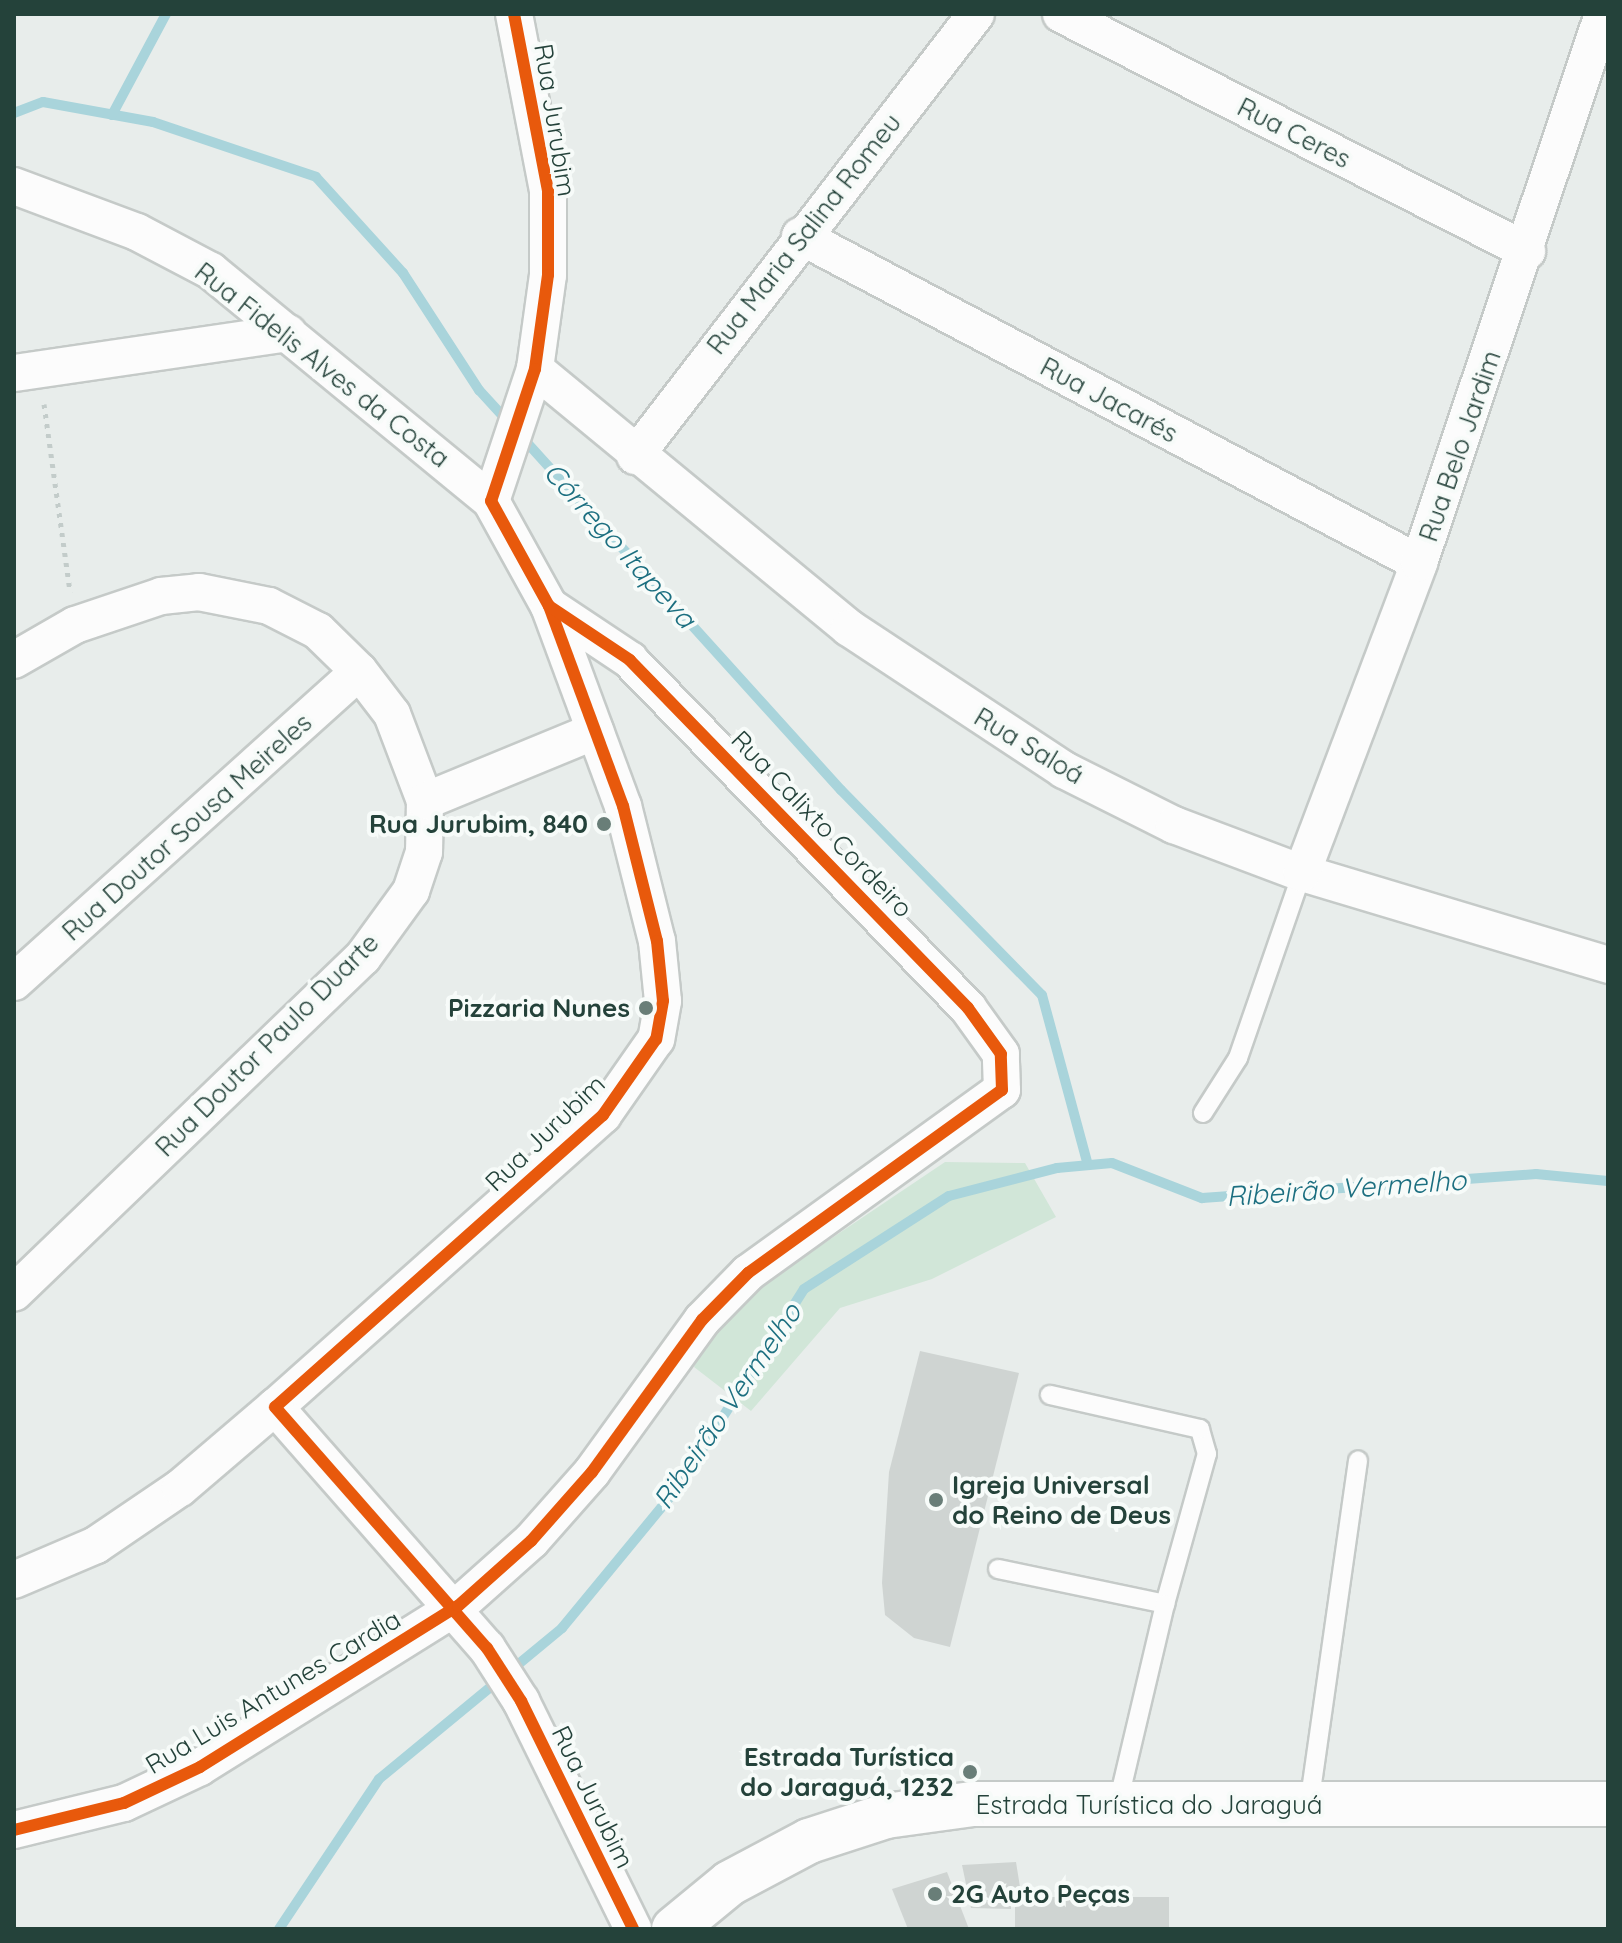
<!DOCTYPE html>
<html>
<head>
<meta charset="utf-8">
<style>
	body { margin:0 }
	#map { position:relative; width:1622px; height:1943px; overflow:hidden; background:#e8edeb; font-family:Quicksand,sans-serif }
	div>[style] { position:absolute }
	.green>* { inset:0; background:#d1e6d8 }
	.stream>* { height:10px; margin:-5px; padding:0 5px; transform-origin:5px; border-radius:5px; background:#a9d4db }
	.building>* { inset:0; background:#cfd4d2; transform-origin:0 0 }
	.path>* { height:5px; margin-top:-2.5px; transform-origin:0; background:repeating-linear-gradient(90deg,#c3ccca 0 4px,transparent 0 10px) }
	.roads { filter:drop-shadow(2px 0 #c5cac8) drop-shadow(-2px 0 #c5cac8) drop-shadow(0 2px #c5cac8) drop-shadow(0 -2px #c5cac8) }
	.service>* { height:18px; margin:-9px; padding:0 9px; transform-origin:9px; border-radius:9px; background:#fcfcfc }
	.minor>* { height:36px; margin:-18px; padding:0 18px; transform-origin:18px; border-radius:18px; background:#fcfcfc }
	.secondary>* { height:44px; margin:-22px; padding:0 22px; transform-origin:22px; border-radius:22px; background:#fcfcfc }
	.cycleway>* { height:12px; margin:-6px; padding:0 6px; transform-origin:6px; border-radius:6px; background:#e8590c }
	.dots>* { width:22px; height:22px; translate:-50% -50%; box-sizing:border-box; border:4px solid #f7fbf9; border-radius:50% }
	span { translate:-50% -50%; white-space:nowrap; text-align:center; line-height:1.15; -webkit-text-stroke:8px #f7fbf9; paint-order:stroke }
	.street-label { font-size:26px; color:#24423a }
	.poi-label { font-size:26px; color:#24423a; font-weight:700 }
	.right { translate:-100% -50%; text-align:right }
	.left { translate:0 -50%; text-align:left }
	.water-label { font-size:28px; color:#1c6f80; font-style:italic }
	.frame { position:absolute; inset:0; border:16px solid #24423a; pointer-events:none }
</style>
</head>
<body>
<div id="map">
	<div class="green">
		<i style="clip-path:polygon(945px 1162px,1025px 1163px,1056px 1217px,932px 1279px,840px 1308px,751px 1411px,694px 1367px,716px 1316px)"></i>
	</div>
	<div class="stream">
		<i style="left:14px;top:113px;width:31px;rotate:-21deg"></i>
		<i style="left:43px;top:102px;width:112px;rotate:10.3deg"></i>
		<i style="left:153px;top:122px;width:172px;rotate:18.6deg"></i>
		<i style="left:316px;top:177px;width:130px;rotate:47.8deg"></i>
		<i style="left:403px;top:273px;width:140px;rotate:57deg"></i>
		<i style="left:479px;top:390px;width:46px;rotate:47.6deg"></i>
		<i style="left:112px;top:115px;width:115px;rotate:-61.9deg"></i>
		<i style="left:521px;top:436px;width:477px;rotate:47.9deg"></i>
		<i style="left:841px;top:790px;width:287px;rotate:45.6deg"></i>
		<i style="left:1042px;top:995px;width:176px;rotate:74.9deg"></i>
		<i style="left:279px;top:1929px;width:180px;rotate:-56.3deg"></i>
		<i style="left:379px;top:1779px;width:237px;rotate:-39.5deg"></i>
		<i style="left:562px;top:1628px;width:184px;rotate:-50.5deg"></i>
		<i style="left:679px;top:1486px;width:233px;rotate:-57.6deg"></i>
		<i style="left:804px;top:1289px;width:172px;rotate:-32.7deg"></i>
		<i style="left:949px;top:1196px;width:112px;rotate:-14.5deg"></i>
		<i style="left:1057px;top:1168px;width:55px;rotate:-5.2deg"></i>
		<i style="left:1112px;top:1163px;width:97px;rotate:21.3deg"></i>
		<i style="left:1202px;top:1198px;width:335px;rotate:-4.1deg"></i>
		<i style="left:1536px;top:1174px;width:72px;rotate:5.6deg"></i>
	</div>
	<div class="building">
		<i style="clip-path:polygon(920px 1351px,1019px 1373px,950px 1647px,914px 1638px,885px 1615px,882px 1583px,889px 1472px)"></i>
		<i style="clip-path:polygon(1016px 1862px,1020px 1887px,1011px 1889px,1011px 1909px,971px 1908px,962px 1865px)"></i>
		<i style="clip-path:polygon(947px 1872px,969px 1929px,908px 1929px,892px 1889px)"></i>
		<i style="left:1015px;top:1897px;width:154px;height:32px"></i>
	</div>
	<div class="path">
		<i style="left:44px;top:404px;width:190px;rotate:82.1deg"></i>
	</div>
	<div class="roads">
		<div class="service">
			<i style="left:1203px;top:1113px;width:65px;rotate:-57.5deg"></i>
			<i style="left:1238px;top:1058px;width:196px;rotate:-70.9deg"></i>
			<i style="left:998px;top:1569px;width:171px;rotate:11.8deg"></i>
			<i style="left:1165px;top:1604px;width:156px;rotate:-74.4deg"></i>
			<i style="left:1207px;top:1454px;width:26px;rotate:-106deg"></i>
			<i style="left:1200px;top:1429px;width:154px;rotate:-167.2deg"></i>
			<i style="left:1118px;top:1803px;width:204px;rotate:-76.7deg"></i>
			<i style="left:1309px;top:1805px;width:348px;rotate:-81.9deg"></i>
		</div>
		<div class="minor">
			<i style="left:514px;top:14px;width:179px;rotate:79.1deg"></i>
			<i style="left:548px;top:190px;width:85px;rotate:90deg"></i>
			<i style="left:548px;top:275px;width:95px;rotate:97.9deg"></i>
			<i style="left:535px;top:369px;width:139px;rotate:108.4deg"></i>
			<i style="left:491px;top:501px;width:120px;rotate:61.1deg"></i>
			<i style="left:549px;top:606px;width:213px;rotate:69.7deg"></i>
			<i style="left:623px;top:806px;width:139px;rotate:75.9deg"></i>
			<i style="left:657px;top:941px;width:60px;rotate:84.3deg"></i>
			<i style="left:663px;top:1001px;width:39px;rotate:100deg"></i>
			<i style="left:656px;top:1039px;width:93px;rotate:124.9deg"></i>
			<i style="left:603px;top:1115px;width:439px;rotate:138.3deg"></i>
			<i style="left:275px;top:1407px;width:321px;rotate:48.7deg"></i>
			<i style="left:487px;top:1648px;width:63px;rotate:57.3deg"></i>
			<i style="left:521px;top:1701px;width:254px;rotate:63.8deg"></i>
			<i style="left:1061px;top:14px;width:523px;rotate:26.96deg"></i>
			<i style="left:14px;top:186px;width:131px;rotate:20.5deg"></i>
			<i style="left:137px;top:232px;width:84px;rotate:27.8deg"></i>
			<i style="left:211px;top:271px;width:362px;rotate:39.4deg"></i>
			<i style="left:800px;top:236px;width:700px;rotate:27.85deg"></i>
			<i style="left:535px;top:369px;width:407px;rotate:39.5deg"></i>
			<i style="left:849px;top:628px;width:258px;rotate:33.4deg"></i>
			<i style="left:1064px;top:770px;width:123px;rotate:26.6deg"></i>
			<i style="left:1174px;top:825px;width:137px;rotate:20.6deg"></i>
			<i style="left:1302px;top:873px;width:320px;rotate:16.7deg"></i>
			<i style="left:14px;top:373px;width:277px;rotate:-8.3deg"></i>
			<i style="left:635px;top:456px;width:558px;rotate:-52.35deg"></i>
			<i style="left:14px;top:660px;width:70px;rotate:-29.8deg"></i>
			<i style="left:75px;top:625px;width:91px;rotate:-18.6deg"></i>
			<i style="left:161px;top:596px;width:38px;rotate:-6deg"></i>
			<i style="left:199px;top:592px;width:71px;rotate:11.3deg"></i>
			<i style="left:269px;top:606px;width:55px;rotate:27deg"></i>
			<i style="left:318px;top:631px;width:57px;rotate:44.3deg"></i>
			<i style="left:359px;top:671px;width:54px;rotate:52.5deg"></i>
			<i style="left:392px;top:714px;width:93px;rotate:69.2deg"></i>
			<i style="left:425px;top:801px;width:51px;rotate:91.1deg"></i>
			<i style="left:424px;top:852px;width:41px;rotate:108.4deg"></i>
			<i style="left:411px;top:891px;width:82px;rotate:126deg"></i>
			<i style="left:363px;top:957px;width:484px;rotate:136.1deg"></i>
			<i style="left:425px;top:801px;width:184px;rotate:-22.4deg"></i>
			<i style="left:1302px;top:873px;width:331px;rotate:-69.3deg"></i>
			<i style="left:1419px;top:563px;width:579px;rotate:-71.47deg"></i>
			<i style="left:14px;top:982px;width:464px;rotate:-42deg"></i>
			<i style="left:14px;top:1580px;width:89px;rotate:-23.1deg"></i>
			<i style="left:96px;top:1545px;width:102px;rotate:-34.2deg"></i>
			<i style="left:180px;top:1488px;width:125px;rotate:-40.5deg"></i>
			<i style="left:14px;top:1830px;width:113px;rotate:-13.8deg"></i>
			<i style="left:124px;top:1803px;width:84px;rotate:-25.3deg"></i>
			<i style="left:200px;top:1767px;width:304px;rotate:-32deg"></i>
			<i style="left:458px;top:1606px;width:98px;rotate:-41.7deg"></i>
			<i style="left:531px;top:1541px;width:92px;rotate:-48.5deg"></i>
			<i style="left:592px;top:1472px;width:188px;rotate:-54.1deg"></i>
			<i style="left:702px;top:1320px;width:66px;rotate:-45.6deg"></i>
			<i style="left:748px;top:1273px;width:313px;rotate:-35.8deg"></i>
			<i style="left:1002px;top:1090px;width:36px;rotate:-92deg"></i>
			<i style="left:1001px;top:1054px;width:57px;rotate:-125.7deg"></i>
			<i style="left:968px;top:1008px;width:485px;rotate:-134.2deg"></i>
			<i style="left:630px;top:660px;width:97px;rotate:-146.3deg"></i>
		</div>
		<div class="secondary">
			<i style="left:674px;top:1929px;width:72px;rotate:-39.4deg"></i>
			<i style="left:730px;top:1883px;width:89px;rotate:-28deg"></i>
			<i style="left:809px;top:1841px;width:81px;rotate:-18deg"></i>
			<i style="left:886px;top:1816px;width:88px;rotate:-7.9deg"></i>
			<i style="left:973px;top:1804px;width:635px"></i>
		</div>
	</div>
	<div class="cycleway">
		<i style="left:514px;top:14px;width:179px;rotate:79.1deg"></i>
		<i style="left:548px;top:190px;width:85px;rotate:90deg"></i>
		<i style="left:548px;top:275px;width:95px;rotate:97.9deg"></i>
		<i style="left:535px;top:369px;width:139px;rotate:108.4deg"></i>
		<i style="left:491px;top:501px;width:120px;rotate:61.1deg"></i>
		<i style="left:549px;top:606px;width:213px;rotate:69.7deg"></i>
		<i style="left:623px;top:806px;width:139px;rotate:75.9deg"></i>
		<i style="left:657px;top:941px;width:60px;rotate:84.3deg"></i>
		<i style="left:663px;top:1001px;width:39px;rotate:100deg"></i>
		<i style="left:656px;top:1039px;width:93px;rotate:124.9deg"></i>
		<i style="left:603px;top:1115px;width:439px;rotate:138.3deg"></i>
		<i style="left:275px;top:1407px;width:321px;rotate:48.7deg"></i>
		<i style="left:487px;top:1648px;width:63px;rotate:57.3deg"></i>
		<i style="left:521px;top:1701px;width:254px;rotate:63.8deg"></i>
		<i style="left:14px;top:1830px;width:113px;rotate:-13.8deg"></i>
		<i style="left:124px;top:1803px;width:84px;rotate:-25.3deg"></i>
		<i style="left:200px;top:1767px;width:304px;rotate:-32deg"></i>
		<i style="left:458px;top:1606px;width:98px;rotate:-41.7deg"></i>
		<i style="left:531px;top:1541px;width:92px;rotate:-48.5deg"></i>
		<i style="left:592px;top:1472px;width:188px;rotate:-54.1deg"></i>
		<i style="left:702px;top:1320px;width:66px;rotate:-45.6deg"></i>
		<i style="left:748px;top:1273px;width:313px;rotate:-35.8deg"></i>
		<i style="left:1002px;top:1090px;width:36px;rotate:-92deg"></i>
		<i style="left:1001px;top:1054px;width:57px;rotate:-125.7deg"></i>
		<i style="left:968px;top:1008px;width:485px;rotate:-134.2deg"></i>
		<i style="left:630px;top:660px;width:97px;rotate:-146.3deg"></i>
	</div>
	<div class="dots">
		<i style="left:604px;top:824px;background:#697e78"></i>
		<i style="left:646px;top:1008px;background:#697e78"></i>
		<i style="left:936px;top:1500px;background:#697e78"></i>
		<i style="left:970px;top:1772px;background:#697e78"></i>
		<i style="left:935px;top:1894px;background:#697e78"></i>
	</div>
	<div class="street-label">
		<span style="left:555px;top:120px;rotate:81deg">Rua Jurubim</span>
		<span style="left:1294px;top:133px;rotate:27deg">Rua Ceres</span>
		<span style="left:804px;top:234px;rotate:-52deg">Rua Maria Salina Romeu</span>
		<span style="left:322px;top:365px;rotate:38deg">Rua Fidelis Alves da Costa</span>
		<span style="left:1109px;top:400px;rotate:28deg">Rua Jacarés</span>
		<span style="left:1460px;top:446px;rotate:-71deg">Rua Belo Jardim</span>
		<span style="left:1029px;top:746px;rotate:31deg">Rua Saloá</span>
		<span style="left:822px;top:824px;rotate:46deg">Rua Calixto Cordeiro</span>
		<span style="left:187px;top:827px;rotate:-42deg">Rua Doutor Sousa Meireles</span>
		<span style="left:267px;top:1045px;rotate:-45deg">Rua Doutor Paulo Duarte</span>
		<span style="left:545px;top:1133px;rotate:-44deg">Rua Jurubim</span>
		<span style="left:273px;top:1692px;rotate:-31deg">Rua Luis Antunes Cardia</span>
		<span style="left:593px;top:1797px;rotate:64deg">Rua Jurubim</span>
		<span style="left:1149px;top:1805px">Estrada Turística do Jaraguá</span>
	</div>
	<div class="poi-label">
		<span class="right" style="left:588px;top:824px">Rua Jurubim, 840</span>
		<span class="right" style="left:630px;top:1008px">Pizzaria Nunes</span>
		<span class="left" style="left:952px;top:1500px">Igreja Universal<br>do Reino de Deus</span>
		<span class="right" style="left:954px;top:1772px">Estrada Turística<br>do Jaraguá, 1232</span>
		<span class="left" style="left:951px;top:1894px">2G Auto Peças</span>
	</div>
	<div class="water-label">
		<span style="left:620px;top:545px;rotate:48deg">Córrego Itapeva</span>
		<span style="left:1346px;top:1188px;rotate:-4deg">Ribeirão Vermelho</span>
		<span style="left:727px;top:1406px;rotate:-56deg">Ribeirão Vermelho</span>
	</div>
	<div class="frame"></div>
</div>
</body>
</html>
